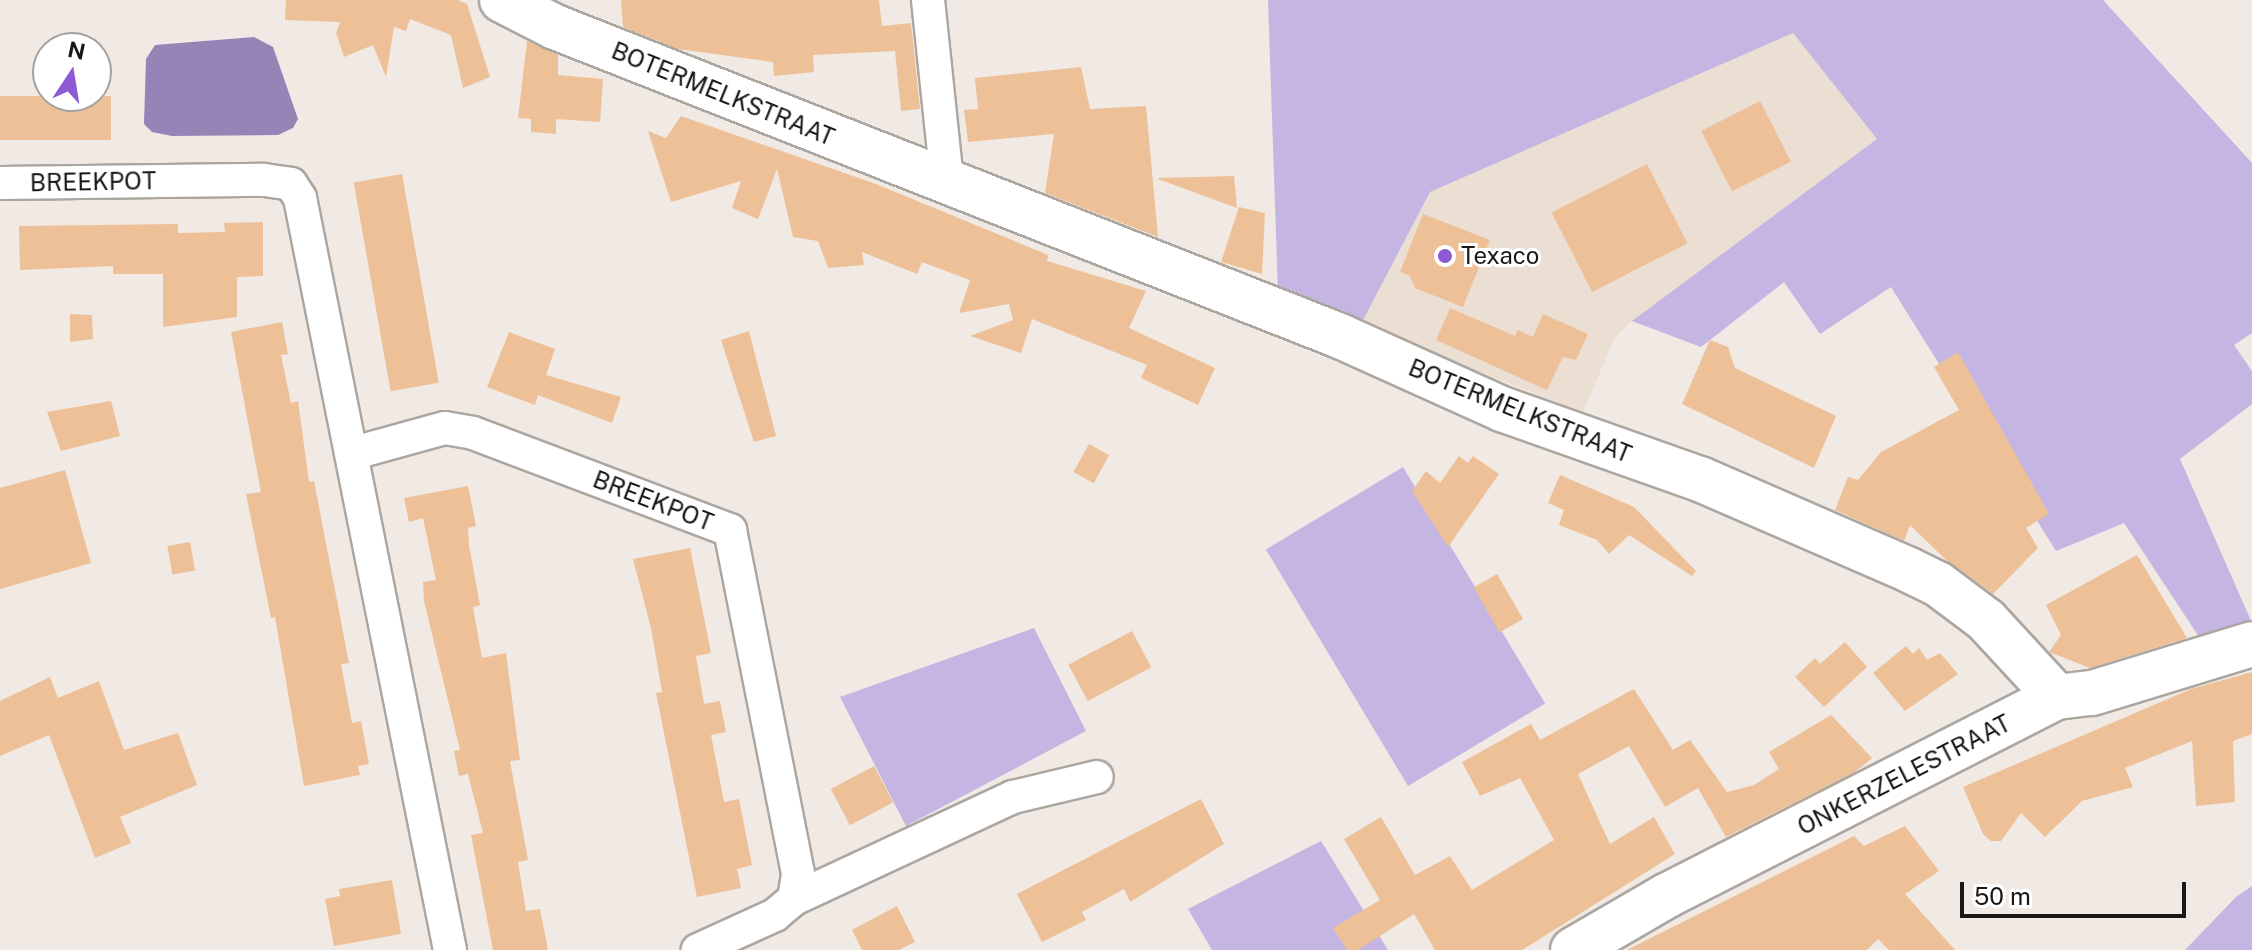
<!DOCTYPE html>
<html>
<head>
<meta charset="utf-8">
<style>
	body { margin:0 }
	#map { position:relative; width:2252px; height:950px; overflow:hidden; background:#f0e9e4; font-family:"Public Sans",sans-serif }
	div>[style] { position:absolute }
	.built>* { inset:0; background:#ebded3 }
	.green>* { inset:0; background:#c4b5e3; transform-origin:0 0 }
	.water>* { inset:0; background:#9584b6 }
	.building>* { inset:0; background:#eec098; transform-origin:0 0 }
	.roads { filter:drop-shadow(2px 0 #aca6a1) drop-shadow(-2px 0 #aca6a1) drop-shadow(0 2px #aca6a1) drop-shadow(0 -2px #aca6a1) }
	.street>* { height:32px; margin:-16px; padding:0 16px; transform-origin:16px; border-radius:16px; background:#fff }
	.secondary>* { height:44px; margin:-22px; padding:0 22px; transform-origin:22px; border-radius:22px; background:#fff }
	.dots>* { width:22px; height:22px; translate:-50% -50%; box-sizing:border-box; border:4px solid #fff; border-radius:50% }
	span { translate:-50% -50%; white-space:nowrap; text-align:center; line-height:1.15; -webkit-text-stroke:6px #fff; paint-order:stroke }
	.street-label { font-size:24px; color:#1a1715 }
	.poi-label { font-size:24px; color:#1a1715 }
	.left { translate:0 -50%; text-align:left }
	.north { position:absolute; left:32px; top:32px; width:80px; height:80px; box-sizing:border-box; background:#fff; border:2px solid #a3a2a1; border-radius:50%; rotate:12deg; font-size:22px; font-weight:700; line-height:32px; text-align:center; color:#1a1715 }
	.north::after { content:''; display:block; margin:auto; width:28px; height:36px; background:#8d5ad3; clip-path:polygon(50% 0,100% 100%,50% 72%,0 100%) }
	.scale { position:absolute; left:1960px; top:882px; width:226px; height:36px; box-sizing:border-box; border:4px solid #1a1715; border-top:0; padding-left:10px; font-size:24px; line-height:28px; white-space:nowrap; color:#1a1715; -webkit-text-stroke:6px #fff; paint-order:stroke }
</style>
</head>
<body>
<div id="map">
	<div class="built">
		<i style="clip-path:polygon(1793px 33px,1877px 139px,1632px 321px,1614px 339px,1583px 412px,1360px 326px,1430px 192px)"></i>
	</div>
	<div class="green">
		<i style="clip-path:polygon(1268px 0,2103px 0,2252px 163px,2252px 333px,2234px 345px,2252px 371px,2252px 404px,2180px 459px,2252px 623px,2203px 643px,2124px 523px,2056px 551px,1891px 287px,1820px 334px,1784px 282px,1701px 347px,1632px 321px,1877px 139px,1793px 33px,1430px 192px,1360px 326px,1278px 293px)"></i>
		<i style="left:1403px;top:467px;width:276px;height:160px;rotate:59deg"></i>
		<i style="clip-path:polygon(1034px 628px,1086px 731px,906px 826px,840px 697px)"></i>
		<i style="clip-path:polygon(1321px 841px,1388px 950px,1212px 950px,1188px 909px)"></i>
		<i style="clip-path:polygon(2252px 886px,2252px 950px,2185px 950px,2236px 897px)"></i>
	</div>
	<div class="water">
		<i style="clip-path:polygon(254px 37px,273px 47px,298px 119px,293px 128px,278px 135px,172px 136px,152px 132px,144px 124px,146px 59px,155px 45px)"></i>
	</div>
	<div class="building">
		<i style="clip-path:polygon(286px 0,458px 0,467px 4px,490px 77px,463px 88px,451px 35px,410px 19px,406px 31px,394px 27px,386px 77px,373px 45px,344px 57px,336px 33px,340px 22px,285px 20px)"></i>
		<i style="clip-path:polygon(621px 0,879px 0,882px 26px,911px 23px,920px 109px,901px 111px,895px 51px,813px 55px,814px 72px,774px 76px,773px 62px,678px 49px,623px 27px)"></i>
		<i style="clip-path:polygon(527px 41px,558px 55px,558px 75px,603px 79px,600px 122px,556px 119px,556px 134px,531px 132px,531px 119px,518px 118px)"></i>
		<i style="clip-path:polygon(1081px 67px,1090px 109px,1146px 106px,1158px 237px,1045px 193px,1054px 134px,968px 142px,964px 110px,978px 109px,975px 78px)"></i>
		<i style="left:0;top:96px;width:111px;height:44px"></i>
		<i style="left:1760px;top:101px;width:68px;height:66px;rotate:63deg"></i>
		<i style="clip-path:polygon(681px 116px,876px 184px,1048px 255px,1047px 261px,1146px 291px,1129px 328px,1215px 368px,1198px 405px,1141px 378px,1147px 365px,1032px 319px,1021px 353px,970px 336px,1013px 320px,1009px 304px,959px 313px,970px 280px,922px 262px,917px 274px,862px 252px,864px 265px,828px 268px,818px 241px,793px 237px,777px 169px,758px 219px,732px 208px,741px 181px,671px 202px,648px 131px,666px 138px)"></i>
		<i style="left:1647px;top:164px;width:89px;height:107px;rotate:63deg"></i>
		<i style="left:402px;top:174px;width:212px;height:49px;rotate:80deg"></i>
		<i style="clip-path:polygon(1234px 176px,1237px 208px,1158px 179px,1158px 178px)"></i>
		<i style="clip-path:polygon(1239px 207px,1265px 213px,1262px 274px,1221px 262px)"></i>
		<i style="clip-path:polygon(1423px 214px,1490px 240px,1463px 307px,1415px 288px,1410px 276px,1400px 272px)"></i>
		<i style="clip-path:polygon(263px 222px,263px 276px,237px 277px,237px 317px,163px 327px,163px 274px,113px 274px,113px 266px,20px 270px,19px 226px,178px 224px,178px 233px,225px 232px,224px 223px)"></i>
		<i style="clip-path:polygon(1450px 308px,1515px 336px,1518px 330px,1533px 337px,1543px 314px,1588px 334px,1576px 360px,1563px 357px,1547px 390px,1436px 340px)"></i>
		<i style="clip-path:polygon(70px 314px,92px 315px,93px 339px,70px 342px)"></i>
		<i style="clip-path:polygon(282px 322px,288px 354px,281px 355px,291px 403px,298px 401px,309px 482px,314px 481px,349px 663px,341px 664px,352px 723px,361px 721px,369px 764px,358px 766px,360px 775px,304px 786px,275px 617px,271px 618px,246px 494px,261px 492px,231px 332px)"></i>
		<i style="clip-path:polygon(749px 331px,776px 436px,754px 442px,721px 340px)"></i>
		<i style="clip-path:polygon(509px 332px,555px 349px,546px 375px,621px 397px,612px 423px,538px 395px,535px 405px,487px 387px)"></i>
		<i style="clip-path:polygon(1710px 340px,1728px 347px,1735px 368px,1836px 416px,1814px 468px,1682px 404px)"></i>
		<i style="clip-path:polygon(1958px 352px,2049px 514px,2026px 528px,2038px 548px,1993px 594px,1946px 560px,1910px 525px,1904px 541px,1835px 510px,1848px 477px,1858px 480px,1881px 452px,1959px 410px,1934px 367px)"></i>
		<i style="clip-path:polygon(111px 401px,120px 436px,61px 451px,47px 412px)"></i>
		<i style="left:1089px;top:444px;width:23px;height:32px;rotate:29deg"></i>
		<i style="clip-path:polygon(1459px 456px,1468px 463px,1473px 456px,1499px 474px,1448px 547px,1412px 491px,1426px 471px,1440px 483px)"></i>
		<i style="clip-path:polygon(65px 470px,91px 563px,0 589px,0 488px)"></i>
		<i style="clip-path:polygon(1560px 475px,1634px 507px,1696px 571px,1692px 576px,1629px 535px,1609px 554px,1597px 540px,1559px 525px,1564px 510px,1548px 503px)"></i>
		<i style="clip-path:polygon(468px 486px,476px 526px,468px 528px,469px 545px,480px 605px,473px 607px,482px 658px,506px 653px,520px 760px,510px 761px,528px 860px,518px 862px,526px 911px,540px 909px,548px 950px,493px 950px,471px 835px,483px 833px,468px 774px,459px 776px,454px 751px,460px 750px,424px 601px,423px 582px,436px 580px,423px 518px,409px 522px,404px 498px)"></i>
		<i style="left:190px;top:542px;width:29px;height:23px;rotate:80deg"></i>
		<i style="clip-path:polygon(690px 548px,711px 653px,696px 656px,704px 704px,720px 701px,726px 732px,711px 735px,719px 776px,724px 802px,739px 799px,752px 865px,737px 869px,741px 888px,697px 897px,656px 693px,662px 692px,651px 628px,633px 559px)"></i>
		<i style="clip-path:polygon(2137px 555px,2187px 638px,2090px 668px,2049px 652px,2061px 635px,2046px 605px)"></i>
		<i style="left:1497px;top:574px;width:52px;height:27px;rotate:60deg"></i>
		<i style="left:1132px;top:631px;width:41px;height:72px;rotate:62deg"></i>
		<i style="clip-path:polygon(1845px 642px,1867px 667px,1824px 707px,1795px 677px,1815px 658px,1820px 664px)"></i>
		<i style="clip-path:polygon(1906px 646px,1913px 654px,1919px 648px,1927px 660px,1940px 653px,1958px 674px,1905px 711px,1873px 673px)"></i>
		<i style="clip-path:polygon(2252px 672px,2252px 734px,2233px 741px,2235px 802px,2196px 806px,2192px 741px,2125px 768px,2133px 787px,2082px 801px,2045px 837px,2021px 813px,2001px 841px,1991px 841px,1983px 834px,1963px 787px,2191px 689px)"></i>
		<i style="clip-path:polygon(50px 677px,58px 698px,99px 681px,124px 750px,178px 733px,197px 785px,120px 817px,131px 843px,95px 858px,49px 735px,0 756px,0 701px)"></i>
		<i style="clip-path:polygon(1634px 689px,1673px 750px,1690px 740px,1727px 792px,1754px 785px,1779px 769px,1769px 752px,1831px 715px,1872px 758px,1855px 772px,1726px 837px,1698px 788px,1665px 807px,1629px 746px,1578px 774px,1610px 844px,1654px 817px,1675px 854px,1522px 950px,1435px 950px,1414px 914px,1358px 950px,1347px 950px,1333px 928px,1380px 900px,1344px 839px,1381px 817px,1415px 875px,1450px 856px,1472px 890px,1554px 840px,1520px 778px,1480px 796px,1462px 762px,1531px 724px,1540px 740px)"></i>
		<i style="left:874px;top:766px;width:41px;height:49px;rotate:62deg"></i>
		<i style="clip-path:polygon(1201px 799px,1224px 844px,1130px 902px,1124px 889px,1082px 912px,1086px 920px,1042px 942px,1017px 894px)"></i>
		<i style="clip-path:polygon(1905px 826px,1939px 871px,1905px 894px,1955px 950px,1889px 950px,1878px 939px,1867px 950px,1627px 950px,1854px 836px,1864px 846px)"></i>
		<i style="clip-path:polygon(392px 880px,401px 934px,334px 946px,325px 899px,340px 896px,339px 889px)"></i>
		<i style="clip-path:polygon(897px 906px,915px 942px,899px 950px,862px 950px,852px 930px)"></i>
	</div>
	<div class="roads">
		<div class="street">
			<i style="left:928px;top:0;width:183px;rotate:84deg"></i>
			<i style="left:0;top:183px;width:264px;rotate:-0.7deg"></i>
			<i style="left:264px;top:180px;width:27px;rotate:8deg"></i>
			<i style="left:291px;top:184px;width:17px;rotate:57deg"></i>
			<i style="left:300px;top:198px;width:767px;rotate:78.72deg"></i>
			<i style="left:354px;top:453px;width:94px;rotate:-15.4deg"></i>
			<i style="left:445px;top:428px;width:28px;rotate:10deg"></i>
			<i style="left:473px;top:433px;width:275px;rotate:20.7deg"></i>
			<i style="left:730px;top:530px;width:351px;rotate:78.8deg"></i>
			<i style="left:798px;top:874px;width:25px;rotate:99deg"></i>
			<i style="left:794px;top:899px;width:25px;rotate:140deg"></i>
			<i style="left:775px;top:915px;width:85px;rotate:155.6deg"></i>
			<i style="left:794px;top:899px;width:242px;rotate:-25deg"></i>
			<i style="left:1013px;top:797px;width:86px;rotate:-13.4deg"></i>
		</div>
		<div class="secondary">
			<i style="left:502px;top:0;width:59px;rotate:27deg"></i>
			<i style="left:555px;top:27px;width:844px;rotate:21.49deg"></i>
			<i style="left:1340px;top:336px;width:178px;rotate:24.3deg"></i>
			<i style="left:1502px;top:409px;width:210px;rotate:19.5deg"></i>
			<i style="left:1700px;top:479px;width:228px;rotate:23.5deg"></i>
			<i style="left:1909px;top:570px;width:32px;rotate:26deg"></i>
			<i style="left:1938px;top:584px;width:60px;rotate:36.9deg"></i>
			<i style="left:1986px;top:620px;width:105px;rotate:47.3deg"></i>
			<i style="left:1573px;top:950px;width:108px;rotate:-30.1deg"></i>
			<i style="left:1666px;top:896px;width:439px;rotate:-27deg"></i>
			<i style="left:2057px;top:697px;width:35px;rotate:-7deg"></i>
			<i style="left:2092px;top:693px;width:167px;rotate:-17deg"></i>
		</div>
	</div>
	<div class="dots">
		<i style="left:1445px;top:256px;background:#8d5ad3"></i>
	</div>
	<div class="street-label">
		<span style="left:723px;top:94px;rotate:22deg">BOTERMELKSTRAAT</span>
		<span style="left:93px;top:182px;rotate:-1deg">BREEKPOT</span>
		<span style="left:1520px;top:411px;rotate:22deg">BOTERMELKSTRAAT</span>
		<span style="left:653px;top:501px;rotate:21deg">BREEKPOT</span>
		<span style="left:1904px;top:775px;rotate:-27deg">ONKERZELESTRAAT</span>
	</div>
	<div class="poi-label">
		<span class="left" style="left:1461px;top:256px">Texaco</span>
	</div>
	<div class="north">N</div>
	<div class="scale">50 m</div>
</div>
</body>
</html>
